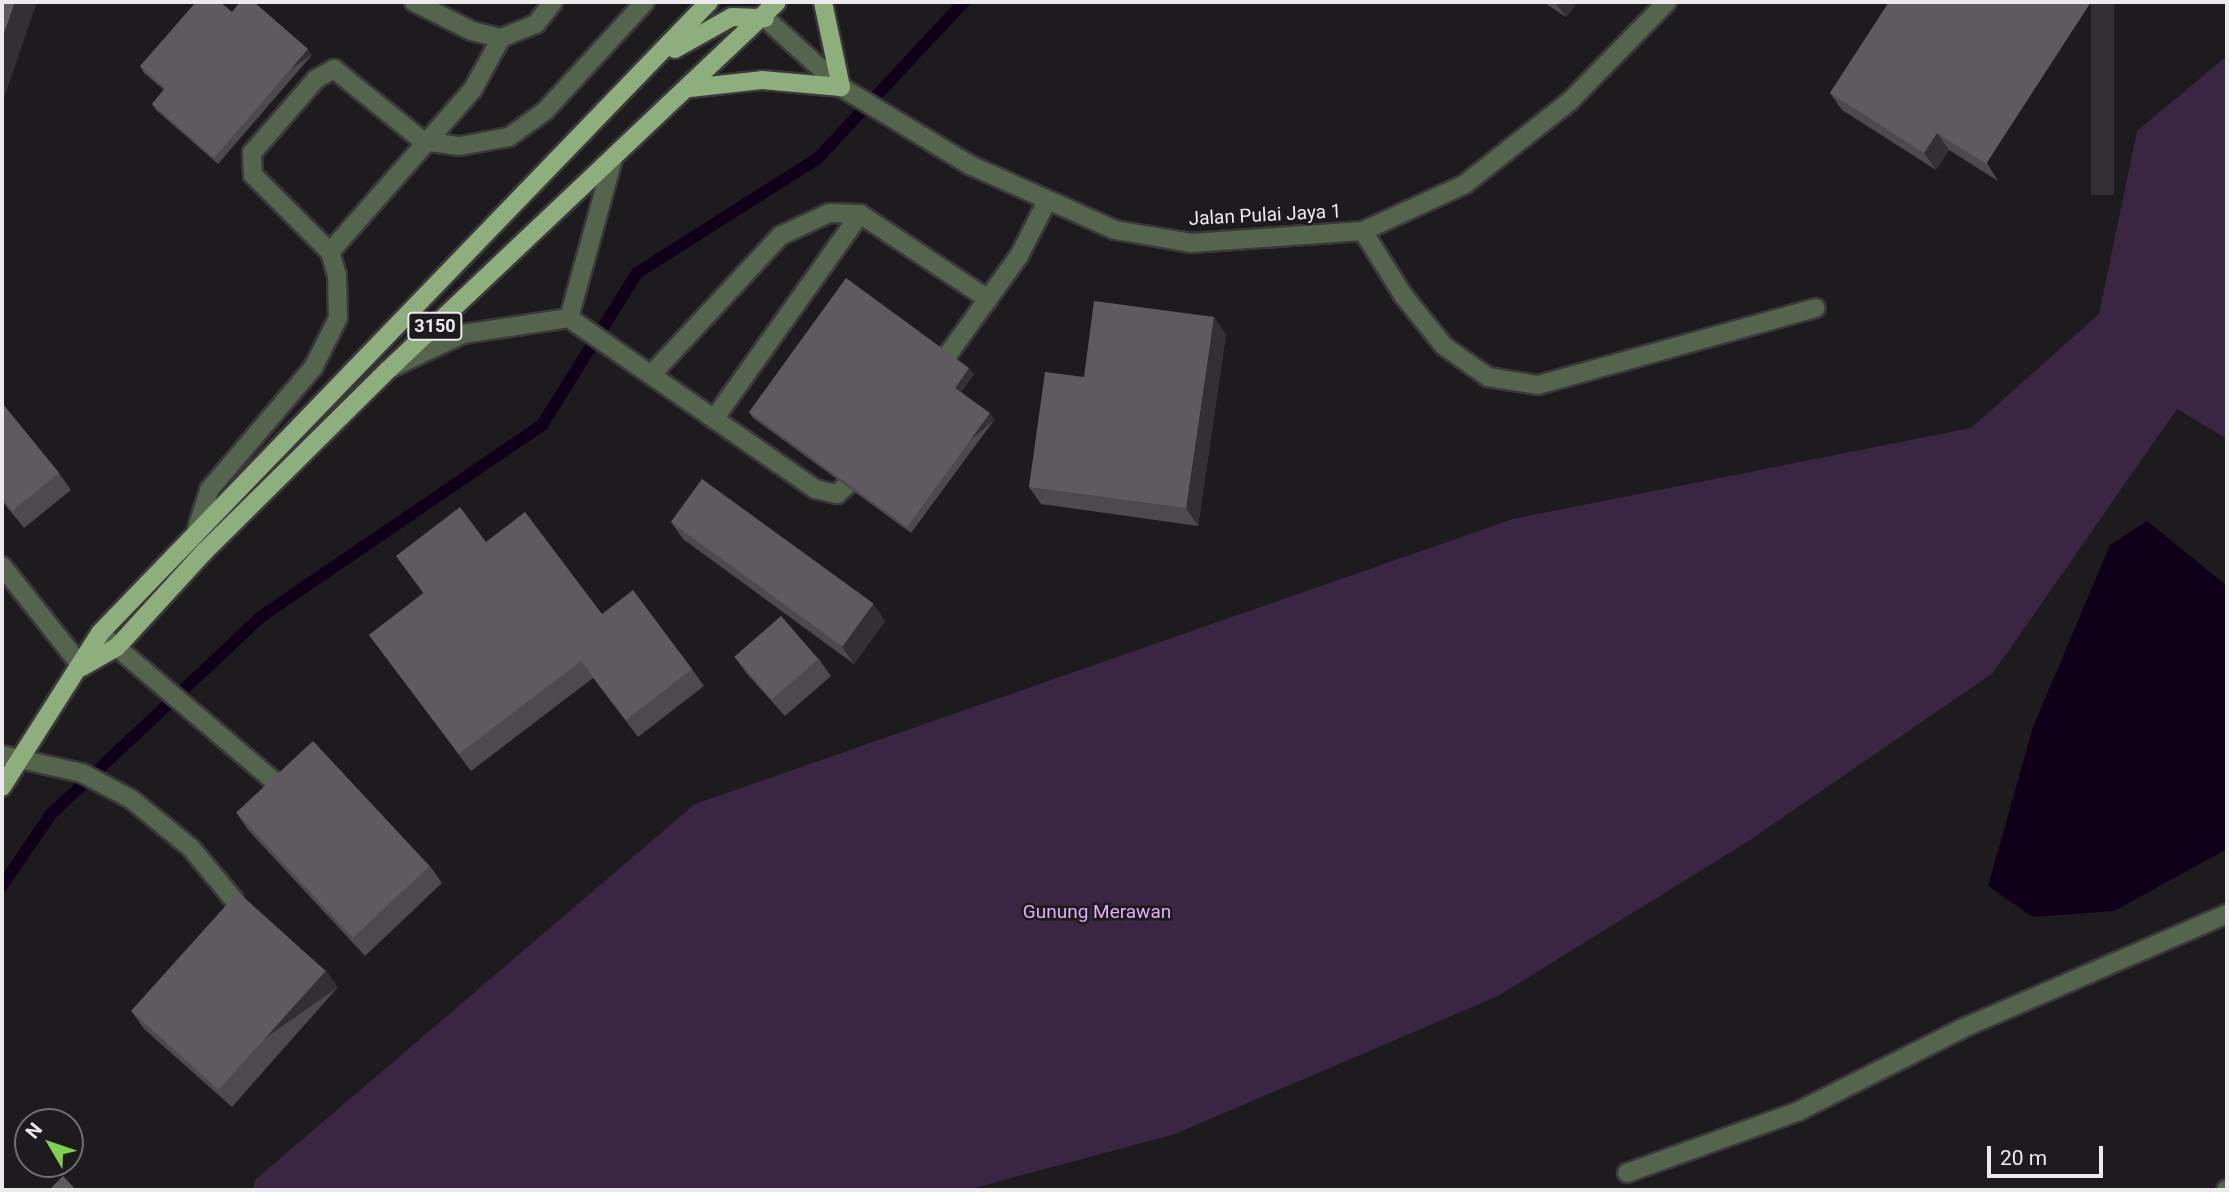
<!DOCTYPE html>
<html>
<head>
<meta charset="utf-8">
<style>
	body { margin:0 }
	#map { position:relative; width:2229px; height:1192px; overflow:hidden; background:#1e1b1f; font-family:Roboto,sans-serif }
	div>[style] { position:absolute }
	.green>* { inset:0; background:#3a2543 }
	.water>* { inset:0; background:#11001a }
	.stream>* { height:12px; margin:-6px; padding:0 6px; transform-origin:6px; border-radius:6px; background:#11001a }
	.roads { filter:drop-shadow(2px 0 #3b383c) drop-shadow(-2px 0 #3b383c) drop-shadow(0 2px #3b383c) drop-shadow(0 -2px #3b383c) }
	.service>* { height:18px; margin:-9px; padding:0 9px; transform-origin:9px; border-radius:9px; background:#55644d }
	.minor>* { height:18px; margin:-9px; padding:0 9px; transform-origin:9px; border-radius:9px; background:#55644d }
	.primary>* { height:18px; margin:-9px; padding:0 9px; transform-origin:9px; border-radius:9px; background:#8eae7e }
	.wall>* { inset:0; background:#4d494f }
	.shaded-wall>* { inset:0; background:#332f35; transform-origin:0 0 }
	.building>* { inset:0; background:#5e5a60; transform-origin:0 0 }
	span { translate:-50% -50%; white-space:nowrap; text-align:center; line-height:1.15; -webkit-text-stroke:5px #1e1b1f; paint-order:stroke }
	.shield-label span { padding:2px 5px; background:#1e1b1f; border:2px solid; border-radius:5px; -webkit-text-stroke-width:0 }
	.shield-label { font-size:18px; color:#eceaed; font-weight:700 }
	.street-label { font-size:19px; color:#eceaed }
	.park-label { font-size:19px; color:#e1acf8 }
	.frame { position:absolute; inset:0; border:4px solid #eceaed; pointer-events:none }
	.north { position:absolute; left:14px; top:1108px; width:70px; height:70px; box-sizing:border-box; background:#1e1b1f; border:2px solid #706e71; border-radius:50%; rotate:309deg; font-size:19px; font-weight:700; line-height:28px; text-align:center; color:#eceaed }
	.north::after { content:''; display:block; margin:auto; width:24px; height:32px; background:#81d050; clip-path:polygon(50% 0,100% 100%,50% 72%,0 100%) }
	.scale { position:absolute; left:1987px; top:1146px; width:116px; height:32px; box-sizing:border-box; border:4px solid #eceaed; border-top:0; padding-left:9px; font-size:21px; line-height:24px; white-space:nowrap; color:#eceaed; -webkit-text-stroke:5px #1e1b1f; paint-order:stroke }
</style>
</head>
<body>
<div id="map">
	<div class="green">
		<i style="clip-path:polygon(2227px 56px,2227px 439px,2177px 409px,1993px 673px,1747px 842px,1498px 996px,1175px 1134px,967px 1190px,253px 1190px,255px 1180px,695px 804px,1513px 519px,1971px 428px,2099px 314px,2137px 131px)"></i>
	</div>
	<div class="water">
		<i style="clip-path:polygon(2147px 521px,2227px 586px,2227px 849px,2114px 911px,2033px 917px,1988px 886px,2033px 727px,2110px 545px)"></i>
	</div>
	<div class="stream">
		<i style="left:2px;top:886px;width:87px;rotate:-55.8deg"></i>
		<i style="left:51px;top:814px;width:289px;rotate:-43.2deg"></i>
		<i style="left:262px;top:616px;width:339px;rotate:-34.3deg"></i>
		<i style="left:542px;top:425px;width:179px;rotate:-58deg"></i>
		<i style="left:637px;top:273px;width:214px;rotate:-32.4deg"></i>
		<i style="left:818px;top:158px;width:214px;rotate:-46.9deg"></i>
	</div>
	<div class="roads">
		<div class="service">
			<i style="left:1363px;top:231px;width:75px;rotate:58deg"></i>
			<i style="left:1403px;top:295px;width:65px;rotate:51.2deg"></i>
			<i style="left:1444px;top:346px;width:54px;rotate:35.2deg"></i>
			<i style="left:1488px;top:377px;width:51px;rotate:9.1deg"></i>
			<i style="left:1538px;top:385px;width:288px;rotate:-15.5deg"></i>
			<i style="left:330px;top:252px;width:217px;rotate:-48.7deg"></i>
			<i style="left:473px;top:89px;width:58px;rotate:-61.2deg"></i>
			<i style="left:569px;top:318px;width:300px;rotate:34.8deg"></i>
			<i style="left:815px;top:489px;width:23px;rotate:13deg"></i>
			<i style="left:837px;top:494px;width:36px;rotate:-42deg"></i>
			<i style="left:393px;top:367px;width:77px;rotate:-25.2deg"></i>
			<i style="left:463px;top:334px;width:107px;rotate:-8.6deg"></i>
			<i style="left:569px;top:318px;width:165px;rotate:-74.5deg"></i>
			<i style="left:936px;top:371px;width:142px;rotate:-54.2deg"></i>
			<i style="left:1019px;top:256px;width:62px;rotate:-63deg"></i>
			<i style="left:651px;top:375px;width:190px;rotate:-47.1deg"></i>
			<i style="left:780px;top:236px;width:54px;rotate:-25.1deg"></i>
			<i style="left:829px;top:213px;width:31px;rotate:2deg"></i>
			<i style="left:860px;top:214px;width:154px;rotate:33.6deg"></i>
			<i style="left:714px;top:419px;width:252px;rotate:-54.5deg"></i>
			<i style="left:197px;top:528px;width:40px;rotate:-72deg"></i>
			<i style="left:209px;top:490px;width:160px;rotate:-49.6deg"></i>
			<i style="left:313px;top:368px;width:56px;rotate:-63.4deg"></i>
			<i style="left:338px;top:318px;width:43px;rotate:-91.3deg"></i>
			<i style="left:337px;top:275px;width:24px;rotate:-107deg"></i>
			<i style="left:330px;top:252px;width:109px;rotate:-135deg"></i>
			<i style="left:253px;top:175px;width:22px;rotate:-93deg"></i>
			<i style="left:252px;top:153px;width:98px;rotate:-49.1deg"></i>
			<i style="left:316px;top:79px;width:21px;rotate:-29deg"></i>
			<i style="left:334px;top:69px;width:114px;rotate:39deg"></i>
			<i style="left:423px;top:141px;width:37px;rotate:8deg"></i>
			<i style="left:460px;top:146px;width:50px;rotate:-10.4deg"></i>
			<i style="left:509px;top:137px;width:44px;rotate:-35.8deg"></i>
			<i style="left:545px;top:111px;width:148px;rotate:-47.5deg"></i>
			<i style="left:2px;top:566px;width:129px;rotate:51.6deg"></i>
			<i style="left:100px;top:633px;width:238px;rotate:40.4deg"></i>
			<i style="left:2px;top:755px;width:82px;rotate:12.7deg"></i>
			<i style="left:82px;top:773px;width:55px;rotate:28deg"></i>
			<i style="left:131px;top:799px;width:77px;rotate:39.2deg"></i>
			<i style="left:191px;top:848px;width:67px;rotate:50.4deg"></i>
			<i style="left:1627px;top:1173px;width:183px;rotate:-19.8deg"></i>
			<i style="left:1799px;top:1111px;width:182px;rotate:-26.8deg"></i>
			<i style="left:1961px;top:1029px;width:290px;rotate:-23.4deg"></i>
		</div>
		<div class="minor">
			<i style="left:414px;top:2px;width:65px;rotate:26.6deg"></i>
			<i style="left:472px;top:31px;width:30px;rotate:14deg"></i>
			<i style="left:501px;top:38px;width:38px;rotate:-22deg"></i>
			<i style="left:536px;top:24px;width:28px;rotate:-52deg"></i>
			<i style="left:765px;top:18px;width:103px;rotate:42.2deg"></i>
			<i style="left:841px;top:87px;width:151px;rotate:31.2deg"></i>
			<i style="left:970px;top:165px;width:159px;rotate:24.1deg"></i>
			<i style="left:1115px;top:230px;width:77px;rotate:9.7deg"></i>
			<i style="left:1191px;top:243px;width:172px;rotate:-4deg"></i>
			<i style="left:1363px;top:231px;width:112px;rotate:-24.7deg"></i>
			<i style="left:1465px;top:184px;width:132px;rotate:-38.3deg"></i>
			<i style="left:1569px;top:102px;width:140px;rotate:-45.6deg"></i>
			<i style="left:2226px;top:1190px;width:1px;rotate:-45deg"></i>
		</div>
		<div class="primary">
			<i style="left:675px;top:49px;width:65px;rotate:-29.3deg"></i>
			<i style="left:732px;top:17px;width:33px;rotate:2deg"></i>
			<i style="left:690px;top:88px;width:72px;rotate:-6.3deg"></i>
			<i style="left:762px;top:80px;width:79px;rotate:5.1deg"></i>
			<i style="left:841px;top:87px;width:87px;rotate:-102deg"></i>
			<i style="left:82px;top:667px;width:40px;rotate:-29.7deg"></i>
			<i style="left:117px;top:647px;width:130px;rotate:-47.5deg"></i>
			<i style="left:205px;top:551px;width:257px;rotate:-44.7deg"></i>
			<i style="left:388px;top:370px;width:535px;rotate:-43.41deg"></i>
			<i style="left:2px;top:787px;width:183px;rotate:-57.5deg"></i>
			<i style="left:100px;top:633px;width:877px;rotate:-46.02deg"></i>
		</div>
	</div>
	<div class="wall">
		<i style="clip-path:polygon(1543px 2px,1578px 2px,1566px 17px)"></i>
		<i style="clip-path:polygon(1889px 2px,1998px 181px,1949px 150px,1936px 170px,1842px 110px,1830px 93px)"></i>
		<i style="clip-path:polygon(232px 12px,312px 55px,218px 164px,156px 110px,152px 104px,164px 90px,144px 73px,140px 66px)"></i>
		<i style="clip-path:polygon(1226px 334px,1198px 526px,1041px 504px,1029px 487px,1084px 377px)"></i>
		<i style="clip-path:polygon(974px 374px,961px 392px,995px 419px,911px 533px,753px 418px,749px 412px)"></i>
		<i style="clip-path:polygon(2px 403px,59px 473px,71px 490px,24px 528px,2px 501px)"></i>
		<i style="clip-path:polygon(671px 522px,873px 604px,885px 621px,854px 664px,683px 539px)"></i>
		<i style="clip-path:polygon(486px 542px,692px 669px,704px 686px,638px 737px,593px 678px,471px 771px,369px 635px,423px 593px,396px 556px)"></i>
		<i style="clip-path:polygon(735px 657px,819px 659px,831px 676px,785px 716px,747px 674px)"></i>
		<i style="clip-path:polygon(236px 812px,430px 866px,442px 883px,365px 956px,248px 830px)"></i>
		<i style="clip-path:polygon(338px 987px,232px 1107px,144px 1029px,132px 1012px)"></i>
	</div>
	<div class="shaded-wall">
		<i style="clip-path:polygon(15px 2px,37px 2px,2px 104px,2px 39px)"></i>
		<i style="clip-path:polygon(1555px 2px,1578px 2px,1566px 17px)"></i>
		<i style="left:2091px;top:2px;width:23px;height:193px"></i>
		<i style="left:308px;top:49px;width:7px;height:144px;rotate:56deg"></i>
		<i style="clip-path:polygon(1937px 133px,1949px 150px,1936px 170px,1924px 153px)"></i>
		<i style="clip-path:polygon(1214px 317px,1226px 334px,1198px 526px,1186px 508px)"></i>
		<i style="clip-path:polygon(969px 368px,974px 374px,959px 394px,955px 388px)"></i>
		<i style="left:990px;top:413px;width:8px;height:141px;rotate:50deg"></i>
		<i style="clip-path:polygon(873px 604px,885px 621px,854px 664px,842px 647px)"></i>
		<i style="left:326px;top:970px;width:21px;height:160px;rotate:55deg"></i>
	</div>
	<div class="building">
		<i style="clip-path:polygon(2px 2px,15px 2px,2px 39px)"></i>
		<i style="clip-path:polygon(196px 2px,220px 2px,232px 12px,240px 2px,254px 2px,308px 49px,214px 158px,152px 104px,165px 88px,140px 66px)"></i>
		<i style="clip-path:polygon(1889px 2px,2091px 2px,1986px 164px,1937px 133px,1924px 153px,1830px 93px)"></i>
		<i style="clip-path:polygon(846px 278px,969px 368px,955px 388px,990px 413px,907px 527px,749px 412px)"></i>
		<i style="clip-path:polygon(1094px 301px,1214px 317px,1186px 508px,1029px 487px,1045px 372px,1084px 377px)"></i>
		<i style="clip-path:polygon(2px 403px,59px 473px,12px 511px,2px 498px)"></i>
		<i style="left:702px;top:479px;width:212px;height:53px;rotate:36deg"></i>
		<i style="clip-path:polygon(460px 507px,486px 542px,525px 512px,602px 614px,633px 590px,692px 669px,626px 720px,581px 661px,459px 754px,369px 635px,424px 593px,396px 556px)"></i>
		<i style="left:781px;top:616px;width:57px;height:62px;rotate:49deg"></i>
		<i style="left:313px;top:741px;width:171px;height:105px;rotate:47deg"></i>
		<i style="left:238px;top:892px;width:118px;height:160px;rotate:42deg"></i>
		<i style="clip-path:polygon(63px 1176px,76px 1190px,49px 1190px)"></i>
	</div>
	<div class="shield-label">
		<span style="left:435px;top:326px">3150</span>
	</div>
	<div class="street-label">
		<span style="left:1265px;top:215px;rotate:-3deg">Jalan Pulai Jaya 1</span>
	</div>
	<div class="park-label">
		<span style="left:1097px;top:912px">Gunung Merawan</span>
	</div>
	<div class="frame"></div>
	<div class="north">N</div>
	<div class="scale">20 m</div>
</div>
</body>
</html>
